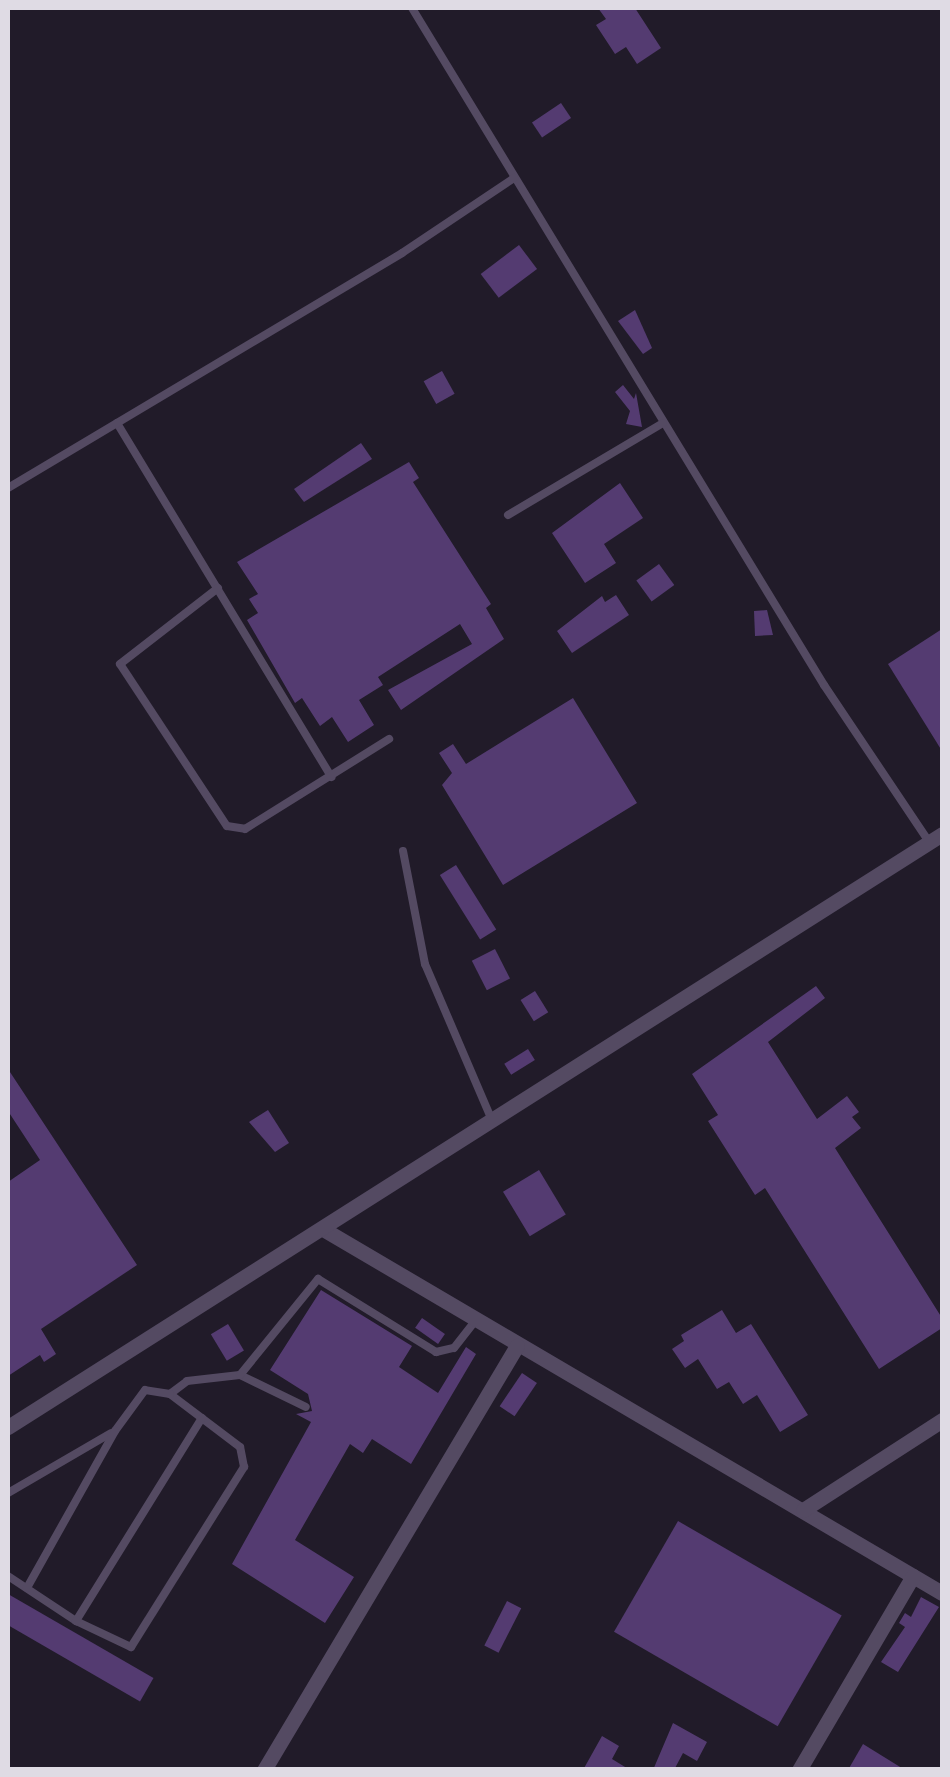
<!DOCTYPE html>
<html>
<head>
<meta charset="utf-8">
<style>
	body { margin:0 }
	#map { position:relative; width:950px; height:1777px; overflow:hidden; background:#211b29; font-family:Figtree,sans-serif }
	div>[style] { position:absolute }
	.building>* { inset:0; background:#543b71; transform-origin:0 0 }
	.service>* { height:8px; margin:-4px; padding:0 4px; transform-origin:4px; border-radius:4px; background:#544a62 }
	.minor>* { height:15px; margin:-7.5px; padding:0 7.5px; transform-origin:7.5px; border-radius:7.5px; background:#544a62 }
	span { translate:-50% -50%; white-space:nowrap; text-align:center; line-height:1.15; -webkit-text-stroke:8px #09070d; paint-order:stroke }
	.frame { position:absolute; inset:0; border:10px solid #dfdbe4; pointer-events:none }
</style>
</head>
<body>
<div id="map">
	<div class="building">
		<i style="clip-path:polygon(598px 8px,635px 8px,661px 48px,637px 64px,626px 47px,615px 54px,596px 25px,606px 19px)"></i>
		<i style="left:561px;top:103px;width:18px;height:35px;rotate:56deg"></i>
		<i style="left:519px;top:245px;width:30px;height:48px;rotate:53deg"></i>
		<i style="clip-path:polygon(635px 310px,652px 348px,643px 354px,618px 321px)"></i>
		<i style="left:442px;top:371px;width:26px;height:21px;rotate:61deg"></i>
		<i style="clip-path:polygon(623px 385px,634px 399px,636px 393px,642px 427px,626px 424px,630px 411px,615px 392px)"></i>
		<i style="clip-path:polygon(361px 443px,372px 459px,304px 502px,294px 489px)"></i>
		<i style="clip-path:polygon(409px 462px,419px 478px,413px 482px,491px 604px,486px 608px,504px 639px,401px 710px,388px 690px,472px 644px,460px 624px,378px 677px,383px 685px,359px 700px,374px 725px,348px 742px,332px 717px,320px 726px,302px 698px,295px 703px,247px 620px,258px 613px,249px 599px,258px 594px,237px 562px)"></i>
		<i style="clip-path:polygon(620px 483px,643px 518px,604px 544px,616px 563px,585px 583px,552px 533px)"></i>
		<i style="left:659px;top:564px;width:26px;height:28px;rotate:54deg"></i>
		<i style="clip-path:polygon(616px 595px,629px 615px,572px 653px,557px 631px,602px 596px,605px 602px)"></i>
		<i style="clip-path:polygon(767px 610px,773px 635px,755px 636px,754px 611px)"></i>
		<i style="clip-path:polygon(942px 629px,942px 751px,888px 664px)"></i>
		<i style="clip-path:polygon(573px 698px,637px 803px,503px 885px,442px 785px,452px 773px,439px 753px,453px 744px,466px 764px)"></i>
		<i style="left:456px;top:865px;width:76px;height:19px;rotate:58deg"></i>
		<i style="left:495px;top:949px;width:33px;height:26px;rotate:63deg"></i>
		<i style="clip-path:polygon(816px 986px,825px 998px,768px 1042px,817px 1119px,847px 1096px,859px 1112px,852px 1117px,861px 1128px,835px 1148px,942px 1318px,942px 1328px,879px 1369px,765px 1188px,755px 1195px,708px 1121px,718px 1115px,692px 1074px)"></i>
		<i style="left:535px;top:991px;width:25px;height:17px;rotate:58deg"></i>
		<i style="left:528px;top:1049px;width:13px;height:28px;rotate:58deg"></i>
		<i style="clip-path:polygon(8px 1069px,137px 1265px,41px 1329px,56px 1354px,44px 1362px,40px 1355px,8px 1376px,8px 1182px,40px 1160px,8px 1111px)"></i>
		<i style="clip-path:polygon(268px 1110px,289px 1143px,275px 1152px,249px 1122px)"></i>
		<i style="left:539px;top:1170px;width:52px;height:42px;rotate:59deg"></i>
		<i style="clip-path:polygon(321px 1290px,412px 1346px,399px 1367px,438px 1393px,466px 1347px,476px 1354px,411px 1464px,372px 1439px,363px 1453px,350px 1444px,295px 1540px,354px 1577px,325px 1623px,232px 1564px,311px 1422px,296px 1414px,312px 1411px,308px 1394px,270px 1370px)"></i>
		<i style="clip-path:polygon(722px 1310px,736px 1333px,751px 1324px,808px 1415px,780px 1432px,757px 1395px,743px 1404px,729px 1382px,717px 1389px,698px 1359px,685px 1368px,672px 1349px,684px 1341px,681px 1335px)"></i>
		<i style="left:422px;top:1318px;width:28px;height:12px;rotate:35deg"></i>
		<i style="left:228px;top:1324px;width:31px;height:20px;rotate:59deg"></i>
		<i style="left:522px;top:1373px;width:18px;height:40px;rotate:34deg"></i>
		<i style="left:678px;top:1521px;width:189px;height:128px;rotate:30deg"></i>
		<i style="left:8px;top:1594px;width:168px;height:27px;rotate:30deg"></i>
		<i style="clip-path:polygon(921px 1597px,939px 1607px,898px 1672px,881px 1662px,905px 1627px,899px 1623px,905px 1613px,911px 1617px)"></i>
		<i style="left:507px;top:1601px;width:16px;height:50px;rotate:27deg"></i>
		<i style="clip-path:polygon(673px 1723px,707px 1742px,697px 1761px,683px 1753px,674px 1770px,653px 1770px)"></i>
		<i style="clip-path:polygon(602px 1736px,619px 1746px,612px 1759px,630px 1770px,583px 1770px)"></i>
		<i style="clip-path:polygon(863px 1744px,905px 1770px,848px 1770px)"></i>
	</div>
	<div class="service">
		<i style="left:412px;top:8px;width:793px;rotate:58.68deg"></i>
		<i style="left:824px;top:685px;width:189px;rotate:56.2deg"></i>
		<i style="left:117px;top:423px;width:414px;rotate:58.8deg"></i>
		<i style="left:8px;top:488px;width:459px;rotate:-30.8deg"></i>
		<i style="left:402px;top:253px;width:135px;rotate:-33.8deg"></i>
		<i style="left:508px;top:515px;width:180px;rotate:-30.7deg"></i>
		<i style="left:218px;top:588px;width:124px;rotate:142.2deg"></i>
		<i style="left:120px;top:664px;width:194px;rotate:56.6deg"></i>
		<i style="left:227px;top:826px;width:18px;rotate:9deg"></i>
		<i style="left:245px;top:829px;width:170px;rotate:-32deg"></i>
		<i style="left:403px;top:851px;width:115px;rotate:79deg"></i>
		<i style="left:425px;top:964px;width:170px;rotate:66.8deg"></i>
		<i style="left:240px;top:1375px;width:73px;rotate:25.9deg"></i>
		<i style="left:170px;top:1394px;width:21px;rotate:-37deg"></i>
		<i style="left:187px;top:1381px;width:53px;rotate:-6.5deg"></i>
		<i style="left:240px;top:1375px;width:124px;rotate:-50.9deg"></i>
		<i style="left:318px;top:1279px;width:139px;rotate:31.7deg"></i>
		<i style="left:436px;top:1352px;width:18px;rotate:-13deg"></i>
		<i style="left:454px;top:1348px;width:33px;rotate:-52deg"></i>
		<i style="left:8px;top:1493px;width:119px;rotate:-30.2deg"></i>
		<i style="left:8px;top:1576px;width:82px;rotate:33.5deg"></i>
		<i style="left:76px;top:1621px;width:61px;rotate:25.3deg"></i>
		<i style="left:131px;top:1647px;width:213px;rotate:-57.9deg"></i>
		<i style="left:244px;top:1467px;width:20px;rotate:-101deg"></i>
		<i style="left:240px;top:1447px;width:88px;rotate:-142.9deg"></i>
		<i style="left:170px;top:1394px;width:25px;rotate:-171deg"></i>
		<i style="left:145px;top:1390px;width:51px;rotate:126.2deg"></i>
		<i style="left:115px;top:1431px;width:180px;rotate:119.3deg"></i>
		<i style="left:76px;top:1621px;width:239px;rotate:-58.2deg"></i>
	</div>
	<div class="minor">
		<i style="left:323px;top:1229px;width:718px;rotate:30.46deg"></i>
		<i style="left:8px;top:1427px;width:1106px;rotate:-32.41deg"></i>
		<i style="left:803px;top:1510px;width:166px;rotate:-32.9deg"></i>
		<i style="left:264px;top:1770px;width:494px;rotate:-59.2deg"></i>
		<i style="left:799px;top:1770px;width:225px;rotate:-59.6deg"></i>
	</div>
	<div class="frame"></div>
</div>
</body>
</html>
